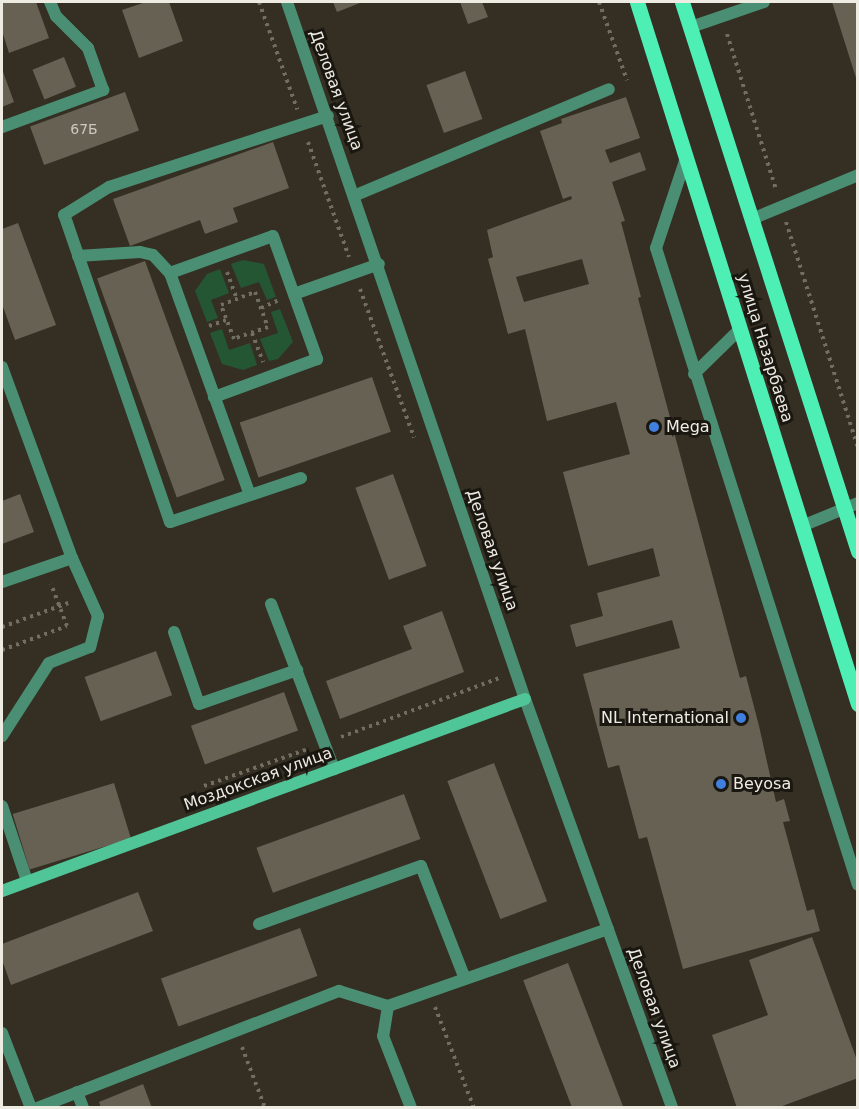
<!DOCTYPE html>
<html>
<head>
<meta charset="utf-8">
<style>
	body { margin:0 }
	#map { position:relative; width:859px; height:1109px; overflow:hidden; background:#342f22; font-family:"DejaVu Sans",sans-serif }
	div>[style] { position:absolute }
	.green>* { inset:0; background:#255634 }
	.building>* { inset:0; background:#666152; transform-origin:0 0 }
	.path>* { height:4px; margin-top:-2px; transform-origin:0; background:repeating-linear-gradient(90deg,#716d61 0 3px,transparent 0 7.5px) }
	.lane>* { height:12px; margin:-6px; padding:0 6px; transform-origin:6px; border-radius:6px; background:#4a8f73 }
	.street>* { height:12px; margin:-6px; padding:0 6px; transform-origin:6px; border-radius:6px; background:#4a8f73 }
	.secondary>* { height:12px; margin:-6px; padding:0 6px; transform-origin:6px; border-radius:6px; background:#4fc598 }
	.primary>* { height:15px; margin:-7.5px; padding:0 7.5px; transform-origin:7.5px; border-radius:7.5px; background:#4defb5 }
	.dots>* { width:16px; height:16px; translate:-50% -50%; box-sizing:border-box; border:3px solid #1a1711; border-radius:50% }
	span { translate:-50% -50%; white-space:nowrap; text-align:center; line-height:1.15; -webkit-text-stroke:6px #1a1711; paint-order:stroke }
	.number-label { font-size:14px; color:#ccc8bf }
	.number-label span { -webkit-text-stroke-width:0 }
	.street-label { font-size:16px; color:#eeebe3 }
	.poi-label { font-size:16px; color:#eeebe3 }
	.left { translate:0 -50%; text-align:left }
	.right { translate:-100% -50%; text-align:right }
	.frame { position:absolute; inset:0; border:3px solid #eeebe3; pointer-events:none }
</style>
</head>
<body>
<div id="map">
	<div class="green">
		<i style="clip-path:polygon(243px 260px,264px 264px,276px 297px,267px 300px,259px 282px,241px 288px,231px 264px)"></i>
		<i style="clip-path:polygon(220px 269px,229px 293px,211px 300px,218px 318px,207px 322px,195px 291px,207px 274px)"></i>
		<i style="clip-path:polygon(280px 309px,293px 342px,278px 359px,269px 361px,260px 339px,278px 333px,271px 312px)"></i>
		<i style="clip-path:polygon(222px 329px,229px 350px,250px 343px,257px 365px,243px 370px,222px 364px,210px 333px)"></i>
	</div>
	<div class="building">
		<i style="clip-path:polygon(2px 2px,36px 2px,49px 38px,9px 53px,2px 31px)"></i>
		<i style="clip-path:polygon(146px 2px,169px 2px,183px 41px,139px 58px,122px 10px)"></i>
		<i style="clip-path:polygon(333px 2px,359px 2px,360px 3px,337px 12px)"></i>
		<i style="clip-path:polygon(460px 2px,482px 2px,488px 17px,468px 24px)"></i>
		<i style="clip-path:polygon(832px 2px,858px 2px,858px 81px,857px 81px)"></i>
		<i style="left:64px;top:57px;width:32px;height:34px;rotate:68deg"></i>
		<i style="clip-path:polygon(2px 69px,14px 102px,2px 107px)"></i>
		<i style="left:465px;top:71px;width:51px;height:41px;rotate:70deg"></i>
		<i style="left:125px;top:92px;width:41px;height:101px;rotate:70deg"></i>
		<i style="clip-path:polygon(evenodd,626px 97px,640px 138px,605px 150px,610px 163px,640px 152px,646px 170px,612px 182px,625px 221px,621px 222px,641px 297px,638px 298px,740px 678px,746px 676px,759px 726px,776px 802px,784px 799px,790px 821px,783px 822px,807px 911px,814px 909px,820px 931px,683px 969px,647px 837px,639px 839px,619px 765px,608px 768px,583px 674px,680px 648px,672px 620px,576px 647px,570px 625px,603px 616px,597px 593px,660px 576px,653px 548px,588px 566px,563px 472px,630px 454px,616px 402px,547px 421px,525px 329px,508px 334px,488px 259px,493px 257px,487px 230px,572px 199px,571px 196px,563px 199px,540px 131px,562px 123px,561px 119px,626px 97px,582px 259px,589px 284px,524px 302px,516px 277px,582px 259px)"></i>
		<i style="clip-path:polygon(273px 142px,289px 188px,233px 208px,238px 222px,205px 234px,200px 220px,130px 246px,113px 199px)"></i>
		<i style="clip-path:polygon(18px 223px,56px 325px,15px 340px,2px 304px,2px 229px)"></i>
		<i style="left:145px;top:261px;width:233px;height:51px;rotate:70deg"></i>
		<i style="left:372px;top:377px;width:58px;height:140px;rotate:71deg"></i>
		<i style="left:393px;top:474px;width:98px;height:40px;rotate:70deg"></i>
		<i style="clip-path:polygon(20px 494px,34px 532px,2px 544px,2px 501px)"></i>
		<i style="clip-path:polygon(442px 611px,464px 672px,340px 719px,326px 681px,412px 649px,403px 626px)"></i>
		<i style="left:156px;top:651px;width:47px;height:76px;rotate:70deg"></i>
		<i style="left:284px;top:692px;width:41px;height:99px;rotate:70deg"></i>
		<i style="left:494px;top:763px;width:148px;height:50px;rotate:69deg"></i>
		<i style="left:114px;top:783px;width:58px;height:106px;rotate:73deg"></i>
		<i style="left:404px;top:794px;width:48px;height:157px;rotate:70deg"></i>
		<i style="clip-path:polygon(138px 892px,153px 931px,11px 985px,2px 960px,2px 944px)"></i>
		<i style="left:300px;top:928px;width:51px;height:148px;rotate:70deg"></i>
		<i style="clip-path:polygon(812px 937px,858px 1063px,858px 1078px,777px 1108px,737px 1108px,712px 1035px,768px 1015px,749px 960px)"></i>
		<i style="left:568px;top:963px;width:155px;height:48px;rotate:69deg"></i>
		<i style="clip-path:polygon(143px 1084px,152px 1108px,101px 1108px,99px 1102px)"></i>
	</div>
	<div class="path">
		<i style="left:259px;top:2px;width:114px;rotate:70.4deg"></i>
		<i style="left:599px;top:2px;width:83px;rotate:70.3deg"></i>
		<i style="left:727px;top:34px;width:163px;rotate:72.5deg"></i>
		<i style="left:308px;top:142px;width:122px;rotate:70.4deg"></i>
		<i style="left:786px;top:222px;width:237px;rotate:72.3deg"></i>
		<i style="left:227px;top:272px;width:29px;rotate:70deg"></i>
		<i style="left:360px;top:289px;width:158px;rotate:70deg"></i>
		<i style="left:255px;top:292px;width:37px;rotate:70deg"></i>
		<i style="left:268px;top:327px;width:36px;rotate:161deg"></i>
		<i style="left:234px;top:339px;width:36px;rotate:-111deg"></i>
		<i style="left:221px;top:305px;width:36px;rotate:-21deg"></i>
		<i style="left:261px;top:308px;width:20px;rotate:-24deg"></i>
		<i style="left:209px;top:326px;width:18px;rotate:-19deg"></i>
		<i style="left:252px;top:333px;width:31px;rotate:69deg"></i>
		<i style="left:2px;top:627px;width:73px;rotate:-19.9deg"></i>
		<i style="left:2px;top:650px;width:69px;rotate:-20.3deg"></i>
		<i style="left:67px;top:626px;width:45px;rotate:-110.9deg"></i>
		<i style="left:341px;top:737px;width:170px;rotate:-20.4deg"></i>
		<i style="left:204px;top:786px;width:110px;rotate:-19.6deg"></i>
		<i style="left:435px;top:1007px;width:108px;rotate:68.9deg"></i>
		<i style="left:242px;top:1047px;width:65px;rotate:69.3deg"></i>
	</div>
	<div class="lane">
		<i style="left:691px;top:27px;width:77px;rotate:-18.9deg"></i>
		<i style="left:2px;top:127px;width:108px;rotate:-20.1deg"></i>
		<i style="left:103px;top:90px;width:45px;rotate:-109.7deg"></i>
		<i style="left:88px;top:48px;width:45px;rotate:-135deg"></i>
		<i style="left:56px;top:16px;width:15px;rotate:-113deg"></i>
		<i style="left:686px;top:158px;width:95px;rotate:108.4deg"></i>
		<i style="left:656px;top:248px;width:668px;rotate:72.41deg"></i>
		<i style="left:356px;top:195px;width:274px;rotate:-22.7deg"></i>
		<i style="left:752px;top:219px;width:115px;rotate:-22.5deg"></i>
		<i style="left:78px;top:256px;width:62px;rotate:-3.7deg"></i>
		<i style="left:140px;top:252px;width:13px;rotate:13deg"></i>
		<i style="left:153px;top:255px;width:25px;rotate:47deg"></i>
		<i style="left:170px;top:273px;width:236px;rotate:70.2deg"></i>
		<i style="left:170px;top:273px;width:109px;rotate:-19.8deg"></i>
		<i style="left:273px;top:236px;width:131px;rotate:70.3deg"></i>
		<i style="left:317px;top:359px;width:110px;rotate:159.7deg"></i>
		<i style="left:294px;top:294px;width:90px;rotate:-19.4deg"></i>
		<i style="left:2px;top:367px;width:203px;rotate:69.9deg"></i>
		<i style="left:72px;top:558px;width:64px;rotate:65.9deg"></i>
		<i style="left:98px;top:616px;width:32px;rotate:104deg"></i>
		<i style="left:90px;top:647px;width:44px;rotate:158.7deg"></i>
		<i style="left:49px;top:663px;width:87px;rotate:122.8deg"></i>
		<i style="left:694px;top:374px;width:64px;rotate:-44.4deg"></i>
		<i style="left:301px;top:478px;width:138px;rotate:161.4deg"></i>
		<i style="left:170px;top:522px;width:325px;rotate:-109deg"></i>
		<i style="left:64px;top:215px;width:53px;rotate:-31.9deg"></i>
		<i style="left:109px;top:187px;width:230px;rotate:-18deg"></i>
		<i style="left:2px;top:582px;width:74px;rotate:-18.9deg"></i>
		<i style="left:271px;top:604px;width:177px;rotate:69.1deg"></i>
		<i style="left:174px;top:632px;width:76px;rotate:70.9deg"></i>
		<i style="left:199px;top:704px;width:104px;rotate:-19.1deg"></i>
		<i style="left:2px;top:806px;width:79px;rotate:71.6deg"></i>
		<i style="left:259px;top:924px;width:172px;rotate:-19.7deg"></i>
		<i style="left:421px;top:866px;width:121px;rotate:68.7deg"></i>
		<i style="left:388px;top:1006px;width:30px;rotate:99deg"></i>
		<i style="left:383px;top:1036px;width:77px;rotate:68.7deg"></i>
		<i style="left:2px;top:1033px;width:80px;rotate:68.9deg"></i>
		<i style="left:77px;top:1092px;width:17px;rotate:69deg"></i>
		<i style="left:37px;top:1108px;width:324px;rotate:-21.2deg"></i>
		<i style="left:339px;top:991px;width:51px;rotate:17deg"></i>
		<i style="left:388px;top:1006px;width:233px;rotate:-19.3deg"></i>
	</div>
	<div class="street">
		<i style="left:287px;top:2px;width:737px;rotate:71.15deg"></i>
		<i style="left:525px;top:699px;width:435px;rotate:70.2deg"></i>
		<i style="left:802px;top:526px;width:61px;rotate:-22.3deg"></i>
	</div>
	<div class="secondary">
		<i style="left:2px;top:891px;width:557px;rotate:-20.16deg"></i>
	</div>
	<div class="primary">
		<i style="left:637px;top:2px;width:736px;rotate:72.53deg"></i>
		<i style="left:682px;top:2px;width:577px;rotate:72.23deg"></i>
	</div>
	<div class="dots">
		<i style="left:654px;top:427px;background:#3f7fe0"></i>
		<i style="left:741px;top:718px;background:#3f7fe0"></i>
		<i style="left:721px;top:784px;background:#3f7fe0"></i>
	</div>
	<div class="number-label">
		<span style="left:84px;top:129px">67Б</span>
	</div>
	<div class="street-label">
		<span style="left:336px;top:90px;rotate:70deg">Деловая улица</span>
		<span style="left:765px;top:348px;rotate:73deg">улица Назарбаева</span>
		<span style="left:492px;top:550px;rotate:71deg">Деловая улица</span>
		<span style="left:258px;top:779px;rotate:-20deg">Моздокская улица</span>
		<span style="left:654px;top:1008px;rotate:70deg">Деловая улица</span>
	</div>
	<div class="poi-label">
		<span class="left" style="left:666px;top:427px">Mega</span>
		<span class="right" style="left:729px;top:718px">NL International</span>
		<span class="left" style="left:733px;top:784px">Beyosa</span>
	</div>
	<div class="frame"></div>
</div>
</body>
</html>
